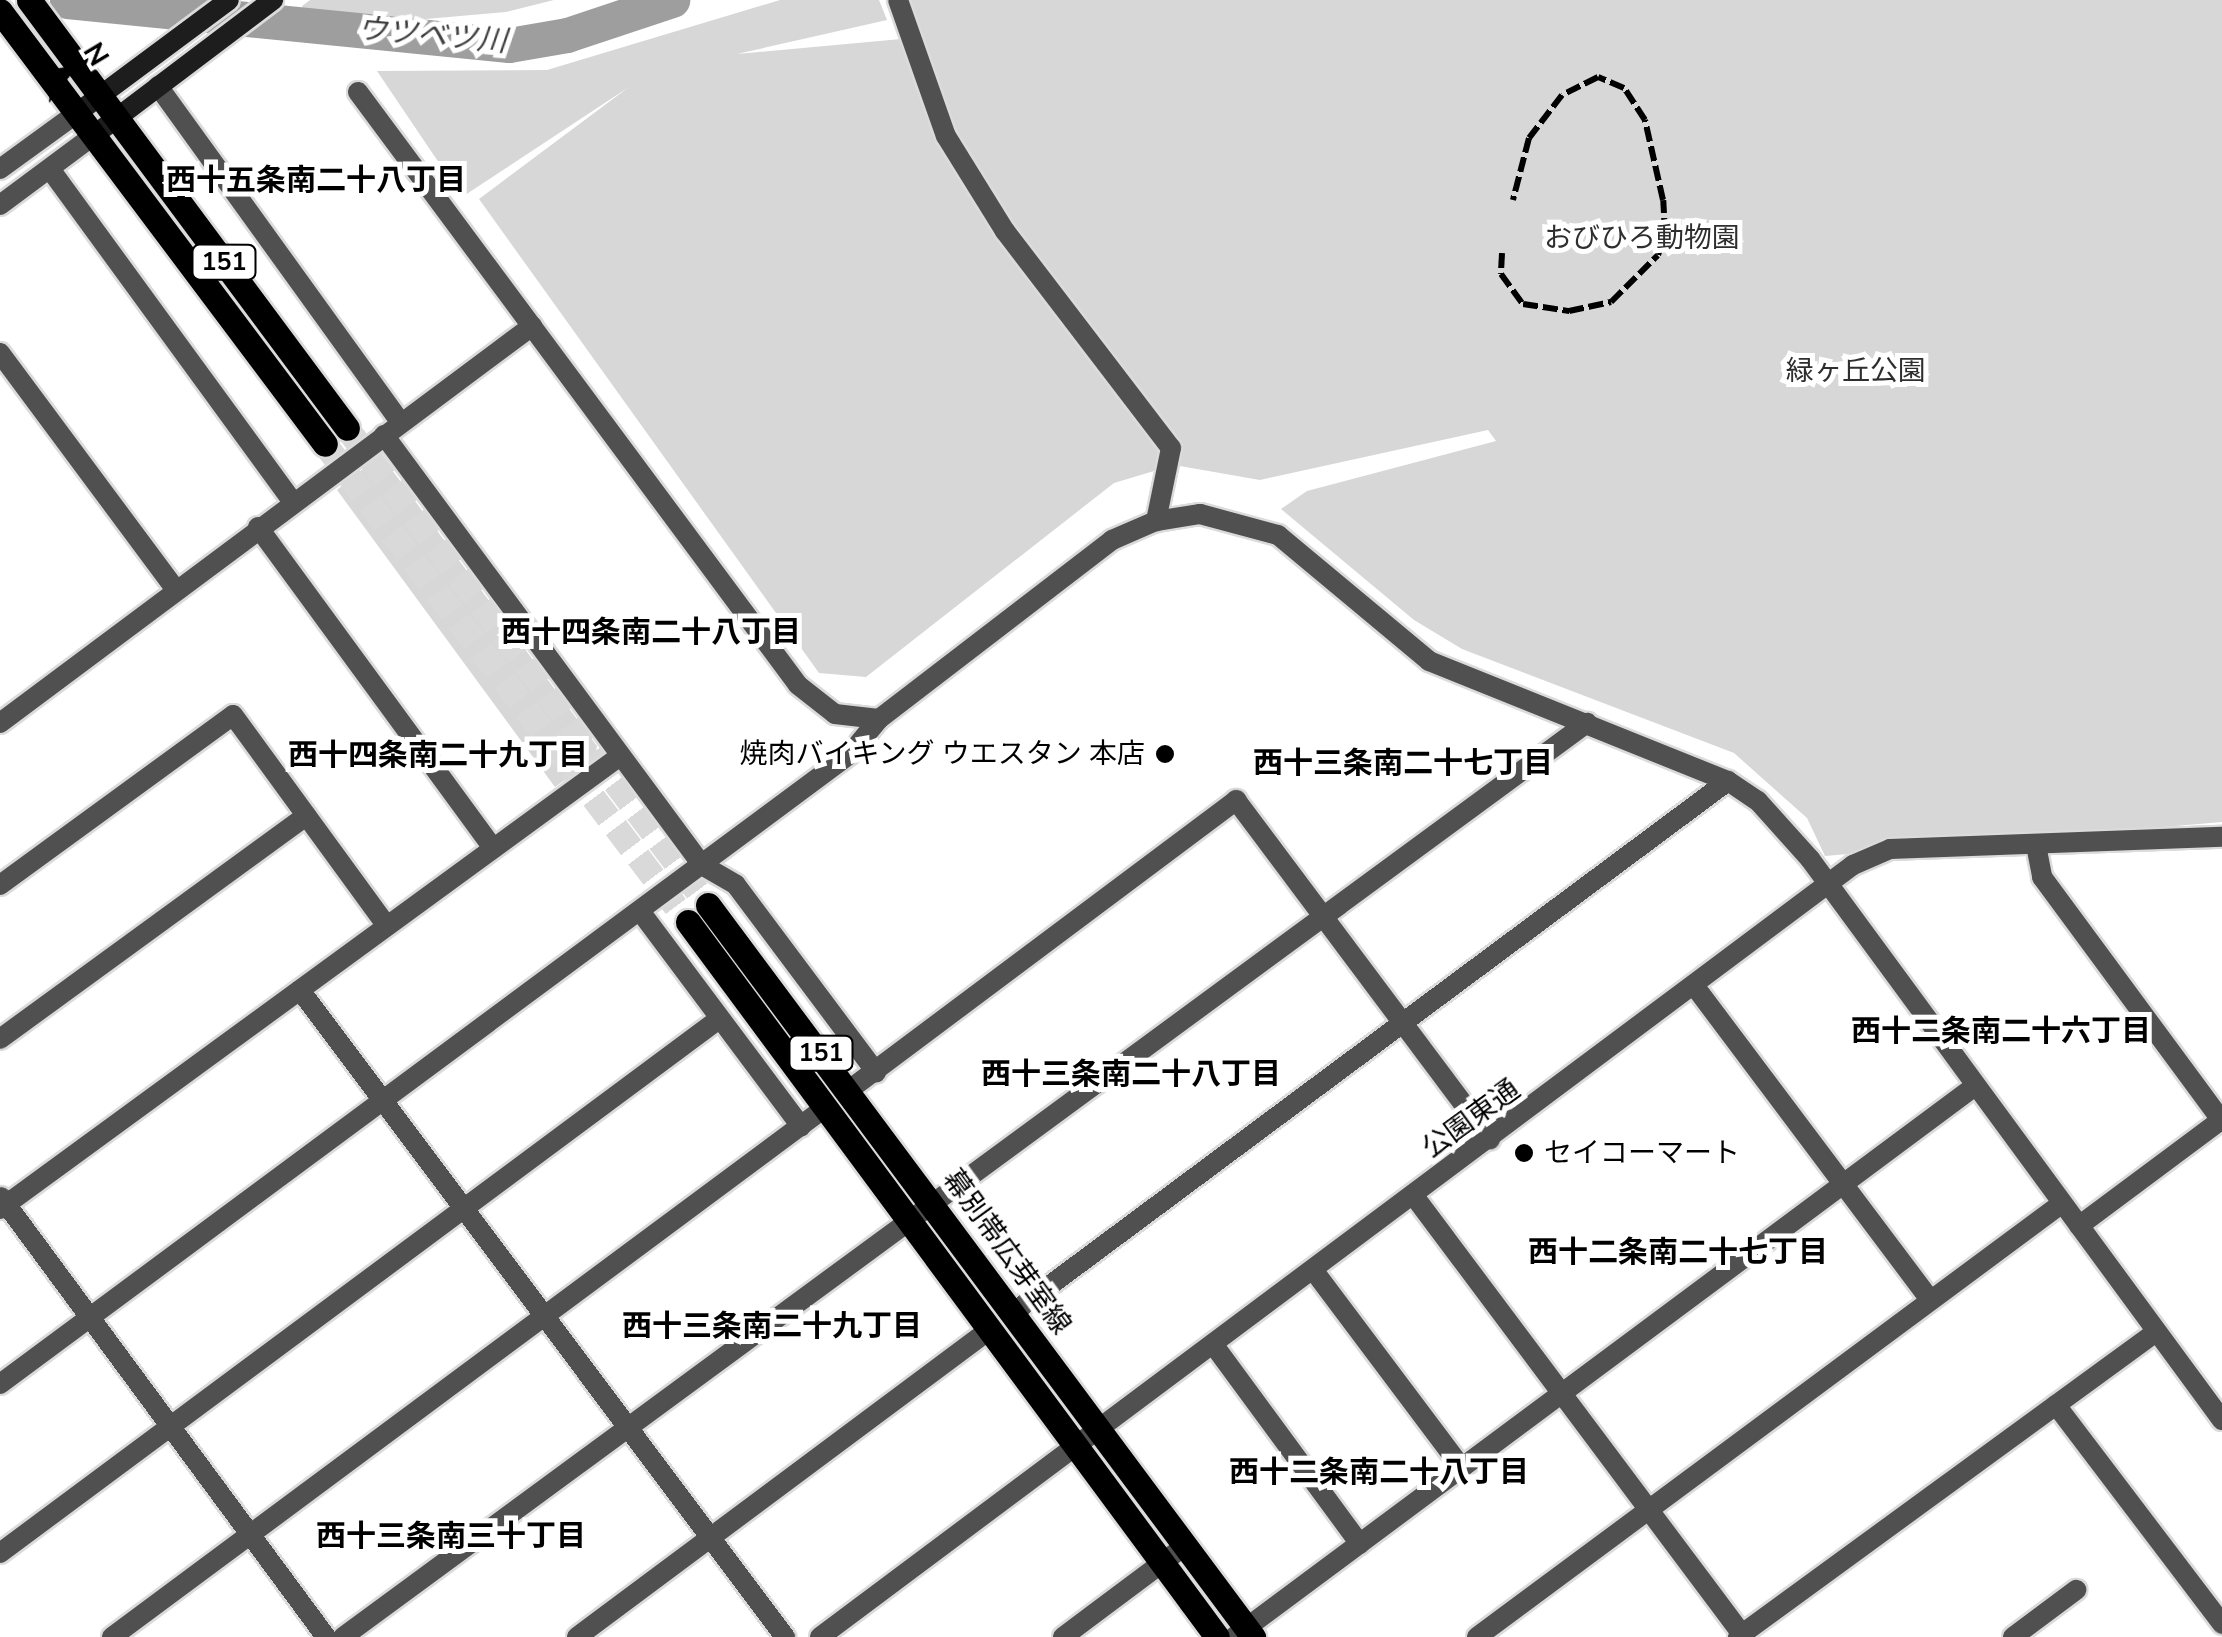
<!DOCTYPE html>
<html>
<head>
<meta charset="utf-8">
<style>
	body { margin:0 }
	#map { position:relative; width:2222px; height:1637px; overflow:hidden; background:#fff; font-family:"Nunito Sans","Noto Sans JP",sans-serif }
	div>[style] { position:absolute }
	.green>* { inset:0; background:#d7d7d7 }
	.river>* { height:35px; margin:-17.5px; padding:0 17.5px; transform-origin:17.5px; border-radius:17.5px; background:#9e9e9e }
	.primary-tunnel>* { height:25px; margin-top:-12.5px; transform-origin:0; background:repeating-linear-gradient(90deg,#d9d9d9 0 25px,transparent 0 37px) }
	.roads { filter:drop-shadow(2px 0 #dbdbdb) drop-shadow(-2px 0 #dbdbdb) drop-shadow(0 2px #dbdbdb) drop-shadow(0 -2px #dbdbdb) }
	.minor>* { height:20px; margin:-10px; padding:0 10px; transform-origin:10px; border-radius:10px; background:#505050 }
	.tertiary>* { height:20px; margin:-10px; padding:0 10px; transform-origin:10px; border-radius:10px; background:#505050 }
	.secondary>* { height:20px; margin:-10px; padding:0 10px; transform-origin:10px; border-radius:10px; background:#1d1d1d }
	.primary>* { height:25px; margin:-12.5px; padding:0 12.5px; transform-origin:12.5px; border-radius:12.5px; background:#000 }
	.rail>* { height:6px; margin-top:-3px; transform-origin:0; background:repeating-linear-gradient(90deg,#000 0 15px,transparent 0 20px) }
	.dots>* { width:28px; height:28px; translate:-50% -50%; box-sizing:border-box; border:5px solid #fff; border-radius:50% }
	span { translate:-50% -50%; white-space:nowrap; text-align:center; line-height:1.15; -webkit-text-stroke:10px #fff; paint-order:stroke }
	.shield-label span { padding:2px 8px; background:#fff; border:2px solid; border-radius:8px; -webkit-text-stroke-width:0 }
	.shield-label { font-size:25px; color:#000; font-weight:700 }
	.park-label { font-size:28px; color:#2e2e2e }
	.poi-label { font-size:28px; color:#000 }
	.right { translate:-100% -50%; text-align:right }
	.left { translate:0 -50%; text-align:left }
	.street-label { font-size:28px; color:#000 }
	.water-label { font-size:30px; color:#3f3f3f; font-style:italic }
	.neighbourhood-label { font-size:30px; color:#000; font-weight:700 }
	.north { position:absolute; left:20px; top:20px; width:100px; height:100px; -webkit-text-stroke:8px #fff; paint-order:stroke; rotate:59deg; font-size:28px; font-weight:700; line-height:40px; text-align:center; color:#000 }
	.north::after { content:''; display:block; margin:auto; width:35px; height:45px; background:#000; clip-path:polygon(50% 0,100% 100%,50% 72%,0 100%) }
</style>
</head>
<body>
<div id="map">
	<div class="green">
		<i style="clip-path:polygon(310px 0,554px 0,506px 12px,311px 29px,302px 6px)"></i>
		<i style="clip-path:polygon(780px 0,879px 0,887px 20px,737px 54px,912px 38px,902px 0,2222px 0,2222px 822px,1825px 856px,1807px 818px,1734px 753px,1462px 649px,1414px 620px,1281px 509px,1307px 491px,1496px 441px,1488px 430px,1260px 480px,1174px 465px,1114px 483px,866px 677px,819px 673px,479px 199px,629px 87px,462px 197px,377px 71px,547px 70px)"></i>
		<i style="clip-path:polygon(373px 461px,389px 466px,597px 746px,594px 759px,555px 787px,337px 490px)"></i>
	</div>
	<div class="river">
		<i style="left:67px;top:1px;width:444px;rotate:5.7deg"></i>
		<i style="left:509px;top:45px;width:59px;rotate:-9.8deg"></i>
		<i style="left:567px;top:35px;width:111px;rotate:-18.4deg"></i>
	</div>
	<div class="primary-tunnel">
		<i style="left:347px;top:428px;width:598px;rotate:52.88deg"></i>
		<i style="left:325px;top:444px;width:600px;rotate:52.79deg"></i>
	</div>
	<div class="roads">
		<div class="minor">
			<i style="left:898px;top:0;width:144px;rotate:70.6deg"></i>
			<i style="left:946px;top:136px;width:112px;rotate:58.2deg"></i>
			<i style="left:1005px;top:231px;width:273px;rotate:52.6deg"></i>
			<i style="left:1171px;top:448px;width:75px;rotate:101.6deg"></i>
			<i style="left:158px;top:86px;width:415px;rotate:54.2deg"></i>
			<i style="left:358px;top:92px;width:738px;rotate:53.42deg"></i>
			<i style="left:798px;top:685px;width:47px;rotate:38.1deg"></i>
			<i style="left:835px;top:714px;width:44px;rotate:6.5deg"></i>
			<i style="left:879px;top:719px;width:294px;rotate:-37.5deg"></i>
			<i style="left:1112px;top:540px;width:48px;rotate:-23.4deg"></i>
			<i style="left:1156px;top:521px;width:45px;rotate:-9deg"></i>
			<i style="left:1200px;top:514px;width:81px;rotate:15.1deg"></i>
			<i style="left:1278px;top:535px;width:197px;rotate:39.8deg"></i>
			<i style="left:1429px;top:661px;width:322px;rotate:21.9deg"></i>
			<i style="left:1728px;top:781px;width:36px;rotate:34deg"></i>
			<i style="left:1758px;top:801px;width:78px;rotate:48.1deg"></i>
			<i style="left:1810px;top:859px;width:696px;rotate:53.71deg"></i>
			<i style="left:50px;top:169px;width:412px;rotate:53.9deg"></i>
			<i style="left:0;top:353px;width:294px;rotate:53.4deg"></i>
			<i style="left:384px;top:435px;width:535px;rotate:53.52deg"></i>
			<i style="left:702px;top:865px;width:39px;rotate:30deg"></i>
			<i style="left:736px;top:885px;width:234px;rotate:53.2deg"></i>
			<i style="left:258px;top:527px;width:398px;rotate:53.8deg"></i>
			<i style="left:0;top:723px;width:664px;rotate:-36.73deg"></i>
			<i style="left:2036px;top:845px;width:33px;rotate:79deg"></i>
			<i style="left:2042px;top:877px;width:302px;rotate:53.6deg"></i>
			<i style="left:2221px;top:1120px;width:177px;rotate:143.3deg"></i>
			<i style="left:0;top:885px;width:288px;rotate:-36.1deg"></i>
			<i style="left:233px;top:715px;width:260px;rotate:53.9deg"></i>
			<i style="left:640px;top:911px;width:269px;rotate:53.2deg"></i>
			<i style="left:1696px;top:988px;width:390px;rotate:53.1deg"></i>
			<i style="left:300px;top:990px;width:809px;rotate:53.14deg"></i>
			<i style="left:0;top:1039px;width:379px;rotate:-36.1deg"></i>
			<i style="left:849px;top:1090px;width:484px;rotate:-36.8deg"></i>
			<i style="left:1236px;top:800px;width:424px;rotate:53.2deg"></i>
			<i style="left:1414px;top:1196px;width:551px;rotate:53.19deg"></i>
			<i style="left:1px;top:1197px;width:547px;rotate:53.55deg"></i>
			<i style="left:0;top:1209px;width:768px;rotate:-36.15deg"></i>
			<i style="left:1314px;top:1271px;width:246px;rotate:53.1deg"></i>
			<i style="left:1014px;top:1312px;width:890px;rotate:-36.64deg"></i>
			<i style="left:1213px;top:1344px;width:248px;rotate:53.7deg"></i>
			<i style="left:0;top:1384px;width:1058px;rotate:-36.54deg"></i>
			<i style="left:850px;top:754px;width:45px;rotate:-50.4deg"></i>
			<i style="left:2056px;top:1405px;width:275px;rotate:52.8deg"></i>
			<i style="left:0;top:1553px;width:896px;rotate:-36.6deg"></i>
			<i style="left:112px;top:1637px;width:889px;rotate:-36.59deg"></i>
			<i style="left:343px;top:1637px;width:1544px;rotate:-36.31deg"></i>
			<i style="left:577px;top:1637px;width:514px;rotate:-36.69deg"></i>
			<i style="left:1063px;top:1637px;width:139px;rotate:-36.8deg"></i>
			<i style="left:1234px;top:1637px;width:923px;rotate:-36.63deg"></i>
			<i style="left:1477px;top:1637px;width:727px;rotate:-36.55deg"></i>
			<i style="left:1738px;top:1637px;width:517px;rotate:-36.12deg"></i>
			<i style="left:2013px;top:1637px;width:79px;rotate:-36.7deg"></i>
		</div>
		<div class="tertiary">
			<i style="left:0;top:169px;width:95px;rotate:-36deg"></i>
			<i style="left:0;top:205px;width:116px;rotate:-36.6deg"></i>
			<i style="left:820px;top:1637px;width:1290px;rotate:-36.77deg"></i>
			<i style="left:1853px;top:865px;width:40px;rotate:-23.4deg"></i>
			<i style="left:1890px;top:849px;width:332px;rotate:-2.1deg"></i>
		</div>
		<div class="secondary">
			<i style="left:77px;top:113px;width:189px;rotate:-36.6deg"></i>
			<i style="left:93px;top:136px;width:226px;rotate:-37.1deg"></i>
		</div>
		<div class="primary">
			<i style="left:29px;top:0;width:533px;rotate:53.39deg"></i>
			<i style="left:0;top:11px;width:541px;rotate:53.11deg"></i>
			<i style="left:708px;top:905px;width:913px;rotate:53.33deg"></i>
			<i style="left:688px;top:922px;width:889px;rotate:53.5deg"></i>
		</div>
	</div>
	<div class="rail">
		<i style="left:1502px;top:253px;width:21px;rotate:93deg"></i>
		<i style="left:1501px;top:274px;width:37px;rotate:54deg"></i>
		<i style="left:1523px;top:304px;width:47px;rotate:8.7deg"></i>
		<i style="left:1569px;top:311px;width:43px;rotate:-12.1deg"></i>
		<i style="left:1611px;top:302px;width:66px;rotate:-45deg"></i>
		<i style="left:1658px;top:255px;width:23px;rotate:-72deg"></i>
		<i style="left:1665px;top:233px;width:33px;rotate:-93deg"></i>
		<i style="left:1663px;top:200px;width:82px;rotate:-102.7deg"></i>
		<i style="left:1645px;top:120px;width:38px;rotate:-123deg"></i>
		<i style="left:1624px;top:88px;width:28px;rotate:-157deg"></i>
		<i style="left:1598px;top:77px;width:40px;rotate:153.4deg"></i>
		<i style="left:1562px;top:95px;width:54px;rotate:127.5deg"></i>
		<i style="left:1529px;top:138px;width:64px;rotate:104.5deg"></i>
	</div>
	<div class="dots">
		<i style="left:1165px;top:754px;background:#000"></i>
		<i style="left:1524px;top:1153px;background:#000"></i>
	</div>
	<div class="shield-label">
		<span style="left:224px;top:262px">151</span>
		<span style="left:821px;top:1053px">151</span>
	</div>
	<div class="park-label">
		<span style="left:1642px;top:238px">おびひろ動物園</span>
		<span style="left:1856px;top:371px">緑ヶ丘公園</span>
	</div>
	<div class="poi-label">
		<span class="right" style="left:1145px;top:754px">焼肉バイキング ウエスタン 本店</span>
		<span class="left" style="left:1544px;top:1153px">セイコーマート</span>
	</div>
	<div class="street-label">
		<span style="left:1471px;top:1119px;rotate:-36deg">公園東通</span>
		<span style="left:1007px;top:1252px;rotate:54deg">幕別帯広芽室線</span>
	</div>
	<div class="water-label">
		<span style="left:432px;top:36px;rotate:5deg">ウツベツ川</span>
	</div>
	<div class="neighbourhood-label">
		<span style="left:316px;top:181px">西十五条南二十八丁目</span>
		<span style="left:651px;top:633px">西十四条南二十八丁目</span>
		<span style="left:438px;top:756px">西十四条南二十九丁目</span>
		<span style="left:1403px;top:764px">西十三条南二十七丁目</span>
		<span style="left:2001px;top:1032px">西十二条南二十六丁目</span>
		<span style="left:1131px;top:1075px">西十三条南二十八丁目</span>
		<span style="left:1678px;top:1253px">西十二条南二十七丁目</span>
		<span style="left:772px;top:1327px">西十三条南二十九丁目</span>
		<span style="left:1379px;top:1473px">西十二条南二十八丁目</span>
		<span style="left:451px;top:1537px">西十三条南三十丁目</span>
	</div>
	<div class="north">N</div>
</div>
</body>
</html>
